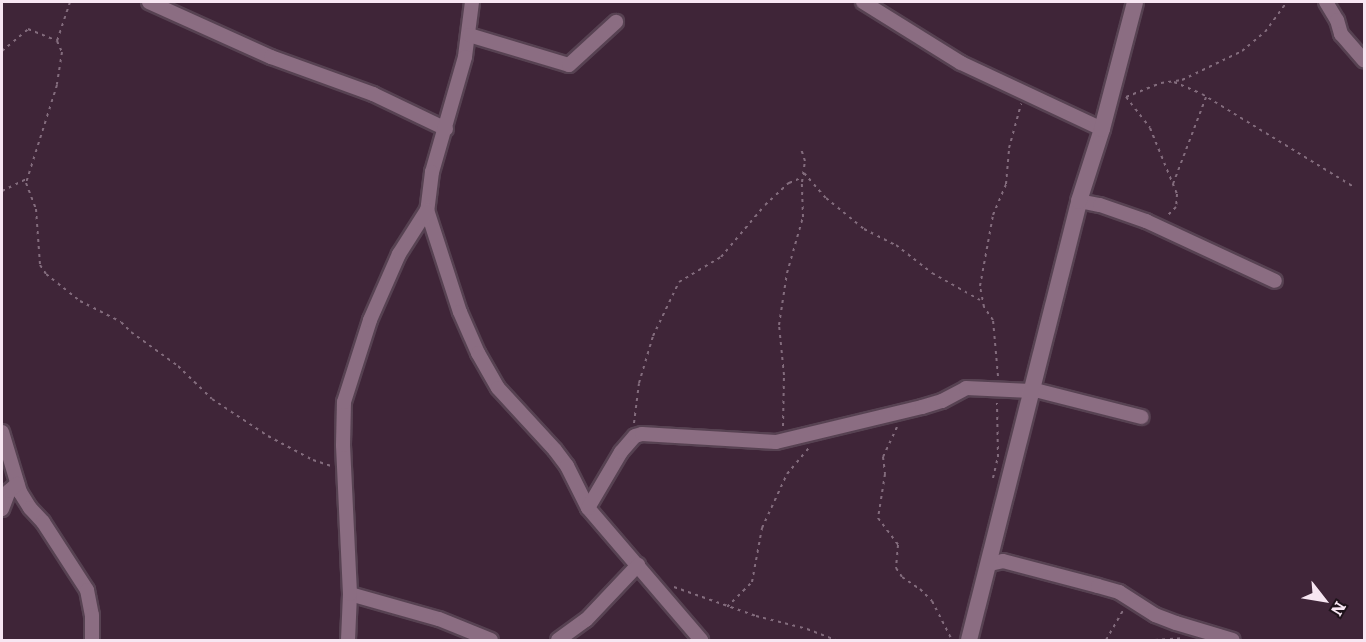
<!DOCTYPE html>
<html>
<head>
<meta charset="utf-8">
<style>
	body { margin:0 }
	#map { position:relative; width:1366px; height:642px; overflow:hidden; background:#3f2538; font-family:Literata,serif }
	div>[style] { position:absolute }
	.path>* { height:2px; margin-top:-1px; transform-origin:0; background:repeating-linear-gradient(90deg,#836c7d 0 3px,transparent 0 7.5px) }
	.roads { filter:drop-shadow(2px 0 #574252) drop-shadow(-2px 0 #574252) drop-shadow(0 2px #574252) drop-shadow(0 -2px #574252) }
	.minor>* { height:14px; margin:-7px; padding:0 7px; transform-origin:7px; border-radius:7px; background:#8b6d82 }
	.tertiary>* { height:16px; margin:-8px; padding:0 8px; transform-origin:8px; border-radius:8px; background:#8b6d82 }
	span { translate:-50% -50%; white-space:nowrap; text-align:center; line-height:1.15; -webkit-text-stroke:5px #1f131b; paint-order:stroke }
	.frame { position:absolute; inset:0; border:3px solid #f7e6f2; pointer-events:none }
	.north { position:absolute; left:1294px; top:570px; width:60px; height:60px; -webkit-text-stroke:4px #1f131b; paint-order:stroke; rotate:121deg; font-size:16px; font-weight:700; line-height:24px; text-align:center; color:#f7e6f2 }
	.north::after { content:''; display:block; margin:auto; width:21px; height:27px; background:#f7e6f2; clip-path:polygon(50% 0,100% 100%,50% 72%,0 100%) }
</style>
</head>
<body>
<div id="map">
	<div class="path">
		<i style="left:70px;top:2px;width:41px;rotate:108.4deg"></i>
		<i style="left:57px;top:41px;width:12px;rotate:66deg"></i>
		<i style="left:62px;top:52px;width:33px;rotate:99deg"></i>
		<i style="left:57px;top:85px;width:103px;rotate:107.6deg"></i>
		<i style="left:26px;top:183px;width:28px;rotate:69deg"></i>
		<i style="left:36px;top:209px;width:56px;rotate:85.9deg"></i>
		<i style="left:40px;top:265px;width:11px;rotate:56deg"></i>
		<i style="left:46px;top:274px;width:43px;rotate:38.5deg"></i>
		<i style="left:80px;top:301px;width:46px;rotate:27.1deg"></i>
		<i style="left:121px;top:322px;width:14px;rotate:45deg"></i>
		<i style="left:131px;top:332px;width:58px;rotate:35.9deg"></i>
		<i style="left:178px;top:366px;width:47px;rotate:44.1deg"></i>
		<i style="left:212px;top:399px;width:67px;rotate:33.5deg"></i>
		<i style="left:268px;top:436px;width:51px;rotate:28.1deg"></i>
		<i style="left:313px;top:460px;width:20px;rotate:18deg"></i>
		<i style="left:2px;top:51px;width:34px;rotate:-40deg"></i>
		<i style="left:28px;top:29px;width:31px;rotate:22deg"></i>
		<i style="left:1174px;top:82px;width:30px;rotate:23deg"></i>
		<i style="left:1202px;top:94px;width:176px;rotate:31.5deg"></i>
		<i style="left:1126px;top:97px;width:38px;rotate:-22deg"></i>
		<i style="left:1161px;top:83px;width:21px;rotate:-8deg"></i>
		<i style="left:1182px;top:80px;width:67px;rotate:-25.8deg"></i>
		<i style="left:1242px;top:51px;width:30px;rotate:-40deg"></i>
		<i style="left:1265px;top:32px;width:37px;rotate:-54deg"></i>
		<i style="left:1126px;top:97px;width:39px;rotate:52deg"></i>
		<i style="left:1150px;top:128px;width:71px;rotate:67.8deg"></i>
		<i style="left:1177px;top:194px;width:13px;rotate:94deg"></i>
		<i style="left:1176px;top:207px;width:14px;rotate:135deg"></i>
		<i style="left:804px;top:173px;width:33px;rotate:49deg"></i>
		<i style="left:826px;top:198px;width:49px;rotate:39.2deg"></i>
		<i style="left:864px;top:229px;width:36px;rotate:27deg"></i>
		<i style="left:896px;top:245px;width:46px;rotate:37.9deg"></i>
		<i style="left:932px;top:273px;width:55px;rotate:29.4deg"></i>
		<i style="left:1173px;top:184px;width:93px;rotate:-69.2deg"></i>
		<i style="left:2px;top:191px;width:28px;rotate:-26deg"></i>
		<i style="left:998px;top:376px;width:56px;rotate:-95.1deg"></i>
		<i style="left:993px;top:320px;width:16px;rotate:-125deg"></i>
		<i style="left:984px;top:307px;width:21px;rotate:-101deg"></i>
		<i style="left:980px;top:286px;width:72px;rotate:-79.6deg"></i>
		<i style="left:993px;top:215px;width:34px;rotate:-67deg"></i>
		<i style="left:1006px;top:184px;width:36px;rotate:-85deg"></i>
		<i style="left:1009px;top:148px;width:46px;rotate:-74.7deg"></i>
		<i style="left:634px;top:423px;width:40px;rotate:-82.9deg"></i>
		<i style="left:639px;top:383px;width:49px;rotate:-73.4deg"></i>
		<i style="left:653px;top:336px;width:60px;rotate:-64.3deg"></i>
		<i style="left:679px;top:282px;width:49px;rotate:-30.8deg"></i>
		<i style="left:721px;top:257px;width:68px;rotate:-49.8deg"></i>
		<i style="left:765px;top:205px;width:33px;rotate:-43deg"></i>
		<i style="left:789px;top:183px;width:15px;rotate:-23deg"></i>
		<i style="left:783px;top:426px;width:51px;rotate:-88.9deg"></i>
		<i style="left:784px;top:375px;width:50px;rotate:-95.7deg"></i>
		<i style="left:779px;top:325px;width:53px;rotate:-81.3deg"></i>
		<i style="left:787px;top:273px;width:58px;rotate:-74.1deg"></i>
		<i style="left:803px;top:217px;width:35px;rotate:-92deg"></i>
		<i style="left:802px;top:182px;width:21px;rotate:-82deg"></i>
		<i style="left:805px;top:161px;width:13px;rotate:-108deg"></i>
		<i style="left:897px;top:427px;width:33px;rotate:115deg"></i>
		<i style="left:883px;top:457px;width:17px;rotate:83deg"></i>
		<i style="left:885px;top:474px;width:45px;rotate:99deg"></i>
		<i style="left:878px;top:518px;width:34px;rotate:53deg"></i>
		<i style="left:898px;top:545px;width:23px;rotate:95deg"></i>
		<i style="left:896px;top:568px;width:11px;rotate:56deg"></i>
		<i style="left:902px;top:577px;width:22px;rotate:34deg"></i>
		<i style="left:920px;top:589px;width:17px;rotate:45deg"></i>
		<i style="left:932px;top:601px;width:44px;rotate:62.9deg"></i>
		<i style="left:993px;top:478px;width:22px;rotate:-77deg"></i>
		<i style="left:998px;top:457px;width:54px;rotate:-91.1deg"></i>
		<i style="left:674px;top:587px;width:87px;rotate:19.5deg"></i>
		<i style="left:756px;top:616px;width:53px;rotate:14.3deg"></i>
		<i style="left:807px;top:629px;width:31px;rotate:21deg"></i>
		<i style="left:727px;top:607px;width:35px;rotate:-45deg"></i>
		<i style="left:752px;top:582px;width:55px;rotate:-79.5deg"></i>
		<i style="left:762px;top:528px;width:60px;rotate:-65.2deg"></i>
		<i style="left:787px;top:474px;width:34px;rotate:-50deg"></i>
		<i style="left:1106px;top:640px;width:34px;rotate:-60deg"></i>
		<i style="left:1155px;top:640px;width:26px;rotate:-4deg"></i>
	</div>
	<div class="roads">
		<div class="minor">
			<i style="left:149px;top:2px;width:134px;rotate:24.3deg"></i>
			<i style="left:271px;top:57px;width:109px;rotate:19.9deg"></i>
			<i style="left:373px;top:94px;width:81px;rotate:25.6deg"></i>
			<i style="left:472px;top:2px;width:55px;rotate:97.3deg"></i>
			<i style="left:465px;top:57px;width:120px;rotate:106deg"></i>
			<i style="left:432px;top:172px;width:38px;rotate:97deg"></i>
			<i style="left:427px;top:210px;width:107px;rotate:72.1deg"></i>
			<i style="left:460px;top:312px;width:45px;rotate:66.3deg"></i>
			<i style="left:478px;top:353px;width:40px;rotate:60.3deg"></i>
			<i style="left:498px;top:388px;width:84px;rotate:47.4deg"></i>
			<i style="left:555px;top:450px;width:20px;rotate:53deg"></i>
			<i style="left:567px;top:466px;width:47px;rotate:63.4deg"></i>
			<i style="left:588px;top:508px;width:174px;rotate:49.4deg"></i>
			<i style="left:863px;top:2px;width:115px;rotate:31.9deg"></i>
			<i style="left:961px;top:63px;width:156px;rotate:25.1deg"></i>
			<i style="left:1326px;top:2px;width:21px;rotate:59deg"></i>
			<i style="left:1337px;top:20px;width:15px;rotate:74deg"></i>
			<i style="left:1341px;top:34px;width:35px;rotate:49deg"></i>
			<i style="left:469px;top:35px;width:104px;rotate:16.7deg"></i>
			<i style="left:569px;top:65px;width:64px;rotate:-42.5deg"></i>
			<i style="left:1079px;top:201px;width:21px;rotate:11deg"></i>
			<i style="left:1100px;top:205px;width:49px;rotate:19.2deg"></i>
			<i style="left:1146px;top:221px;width:142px;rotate:24.9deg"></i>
			<i style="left:1031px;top:389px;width:114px;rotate:14.2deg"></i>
			<i style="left:2px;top:432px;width:63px;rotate:73.3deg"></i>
			<i style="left:20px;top:492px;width:19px;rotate:58deg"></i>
			<i style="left:30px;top:508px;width:19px;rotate:47deg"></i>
			<i style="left:43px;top:522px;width:81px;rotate:57.1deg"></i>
			<i style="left:87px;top:590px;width:25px;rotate:79deg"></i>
			<i style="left:92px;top:615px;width:25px;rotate:90deg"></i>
			<i style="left:588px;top:508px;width:65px;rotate:-59.5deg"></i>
			<i style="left:621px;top:452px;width:21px;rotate:-49deg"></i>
			<i style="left:635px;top:436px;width:7px;rotate:-16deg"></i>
			<i style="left:642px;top:434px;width:134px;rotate:3.4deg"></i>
			<i style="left:776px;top:442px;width:150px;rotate:-13.5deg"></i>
			<i style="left:922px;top:407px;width:21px;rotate:-17deg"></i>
			<i style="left:942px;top:401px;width:27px;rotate:-28deg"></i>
			<i style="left:966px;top:388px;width:65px;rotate:2.6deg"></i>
			<i style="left:2px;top:509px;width:19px;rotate:-69deg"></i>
			<i style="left:9px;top:491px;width:11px;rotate:-41deg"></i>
			<i style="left:990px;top:564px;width:13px;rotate:-13deg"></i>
			<i style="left:1003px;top:561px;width:98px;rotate:14.7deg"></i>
			<i style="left:1098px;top:586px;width:22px;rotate:16deg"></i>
			<i style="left:1119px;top:592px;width:43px;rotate:32.6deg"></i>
			<i style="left:1155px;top:615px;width:22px;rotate:21deg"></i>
			<i style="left:1176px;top:623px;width:59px;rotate:16.6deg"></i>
			<i style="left:350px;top:594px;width:92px;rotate:15.7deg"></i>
			<i style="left:439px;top:619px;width:56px;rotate:22deg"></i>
			<i style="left:348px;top:640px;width:46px;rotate:-87.5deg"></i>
			<i style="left:350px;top:594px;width:149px;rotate:-92.7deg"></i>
			<i style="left:343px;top:445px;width:43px;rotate:-88.7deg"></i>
			<i style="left:344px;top:402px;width:86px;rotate:-72.4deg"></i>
			<i style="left:370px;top:320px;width:72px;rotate:-66.3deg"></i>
			<i style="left:399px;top:254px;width:52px;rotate:-57.5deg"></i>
			<i style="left:558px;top:640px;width:34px;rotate:-36deg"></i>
			<i style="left:586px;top:620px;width:76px;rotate:-46.6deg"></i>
		</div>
		<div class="tertiary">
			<i style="left:969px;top:640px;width:453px;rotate:-75.9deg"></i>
			<i style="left:1079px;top:201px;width:76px;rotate:-72.3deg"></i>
			<i style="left:1102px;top:129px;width:131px;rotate:-75.4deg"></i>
		</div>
	</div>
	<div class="frame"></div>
	<div class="north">N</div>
</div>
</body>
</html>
